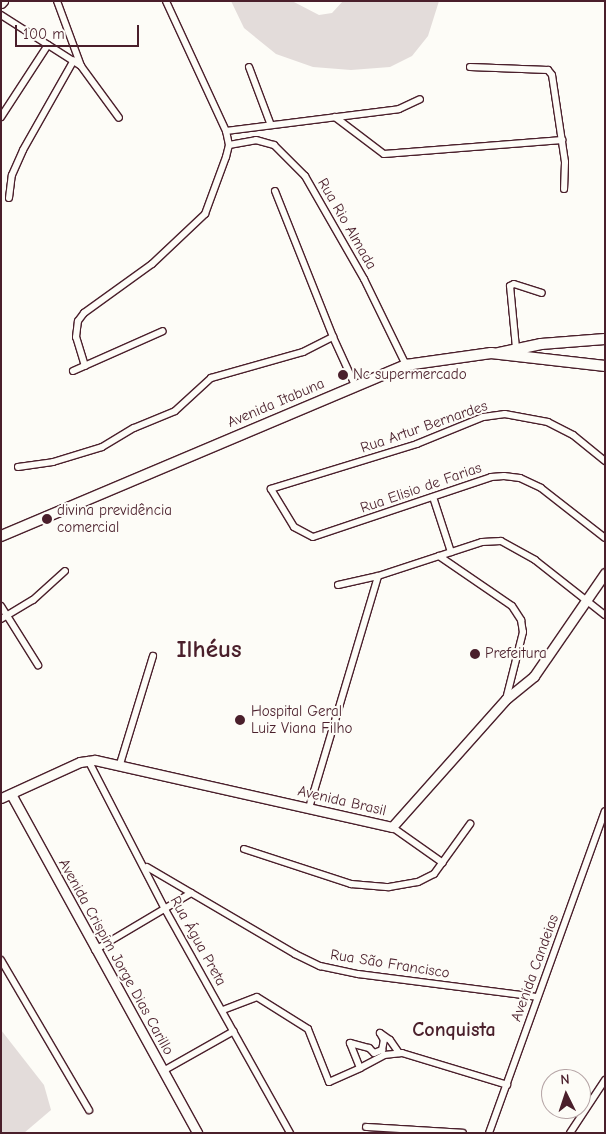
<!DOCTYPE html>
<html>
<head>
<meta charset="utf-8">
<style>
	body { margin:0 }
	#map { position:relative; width:606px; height:1134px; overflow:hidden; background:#fdfcf7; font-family:"Comic Neue",sans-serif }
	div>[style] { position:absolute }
	.green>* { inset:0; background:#e3dcda }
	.roads { filter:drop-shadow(1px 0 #4a1f2b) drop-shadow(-1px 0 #4a1f2b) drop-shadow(0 1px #4a1f2b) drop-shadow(0 -1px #4a1f2b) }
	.minor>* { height:6px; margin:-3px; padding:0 3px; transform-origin:3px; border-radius:3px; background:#fdfcf7 }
	.tertiary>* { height:9px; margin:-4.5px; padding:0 4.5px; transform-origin:4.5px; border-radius:4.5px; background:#fdfcf7 }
	.primary>* { height:10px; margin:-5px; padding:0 5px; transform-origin:5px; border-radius:5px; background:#fdfcf7 }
	.dots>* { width:14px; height:14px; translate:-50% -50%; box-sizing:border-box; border:2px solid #fdfcf7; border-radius:50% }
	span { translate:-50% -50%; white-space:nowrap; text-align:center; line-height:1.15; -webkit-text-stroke:4px #fdfcf7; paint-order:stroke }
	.street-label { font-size:15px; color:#4a1f2b }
	.poi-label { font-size:15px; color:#4a1f2b }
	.left { translate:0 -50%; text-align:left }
	.district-label { font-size:20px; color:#4a1f2b; font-weight:700 }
	.town-label { font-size:25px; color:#4a1f2b; font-weight:700 }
	.frame { position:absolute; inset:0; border:2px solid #4a1f2b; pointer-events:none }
	.north { position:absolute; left:541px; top:1069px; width:50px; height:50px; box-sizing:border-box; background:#fdfcf7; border:1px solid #b5a4a5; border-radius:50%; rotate:356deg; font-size:14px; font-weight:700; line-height:20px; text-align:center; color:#4a1f2b }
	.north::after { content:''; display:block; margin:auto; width:18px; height:22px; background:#4a1f2b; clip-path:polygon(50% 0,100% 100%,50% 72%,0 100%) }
	.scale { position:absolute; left:15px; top:25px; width:124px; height:22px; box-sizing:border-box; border:2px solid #4a1f2b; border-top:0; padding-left:6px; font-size:15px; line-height:18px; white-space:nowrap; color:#4a1f2b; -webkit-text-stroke:4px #fdfcf7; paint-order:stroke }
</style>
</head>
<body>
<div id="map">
	<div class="green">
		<i style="clip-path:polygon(231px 1px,292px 1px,319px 15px,332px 13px,343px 1px,439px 1px,428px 36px,412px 56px,390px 67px,351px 70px,313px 67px,276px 54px,244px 28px)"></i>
		<i style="clip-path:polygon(1px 1030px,44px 1085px,51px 1110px,24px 1133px,1px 1133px)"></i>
	</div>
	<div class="roads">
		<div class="minor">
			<i style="left:57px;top:1px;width:69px;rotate:69.7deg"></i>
			<i style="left:1px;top:15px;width:95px;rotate:32.5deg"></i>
			<i style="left:81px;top:66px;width:64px;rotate:53.8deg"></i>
			<i style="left:249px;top:67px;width:60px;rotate:69.4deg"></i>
			<i style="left:470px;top:67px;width:78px;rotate:2.2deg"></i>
			<i style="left:548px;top:70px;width:6px;rotate:51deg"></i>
			<i style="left:552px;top:75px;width:88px;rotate:81.5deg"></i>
			<i style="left:565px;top:162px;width:27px;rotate:92deg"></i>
			<i style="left:1px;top:117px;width:86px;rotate:-56.9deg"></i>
			<i style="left:335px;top:117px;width:61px;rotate:37.1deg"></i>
			<i style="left:384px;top:154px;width:179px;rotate:-4.5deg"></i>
			<i style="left:226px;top:131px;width:174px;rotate:-7.2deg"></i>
			<i style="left:399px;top:109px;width:23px;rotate:-25deg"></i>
			<i style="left:229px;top:145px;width:27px;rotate:-10deg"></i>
			<i style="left:256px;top:140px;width:19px;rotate:16deg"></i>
			<i style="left:274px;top:145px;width:44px;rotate:45deg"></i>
			<i style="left:305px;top:176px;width:119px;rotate:60.2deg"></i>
			<i style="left:364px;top:279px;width:96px;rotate:64deg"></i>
			<i style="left:275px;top:191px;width:157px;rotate:68.3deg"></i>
			<i style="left:333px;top:337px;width:53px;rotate:65.4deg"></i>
			<i style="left:9px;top:198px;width:23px;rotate:-83deg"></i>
			<i style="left:12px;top:175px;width:27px;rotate:-66deg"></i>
			<i style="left:23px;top:150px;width:103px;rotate:-60.5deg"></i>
			<i style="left:516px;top:348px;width:62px;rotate:-95.5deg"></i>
			<i style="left:510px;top:286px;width:4px;rotate:-27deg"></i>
			<i style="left:514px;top:284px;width:29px;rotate:18deg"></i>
			<i style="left:85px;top:366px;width:30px;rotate:-107deg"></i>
			<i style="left:76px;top:337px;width:16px;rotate:-83deg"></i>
			<i style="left:78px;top:321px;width:10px;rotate:-53deg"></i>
			<i style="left:84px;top:313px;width:84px;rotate:-35.8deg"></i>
			<i style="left:152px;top:264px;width:73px;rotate:-43.3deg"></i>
			<i style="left:205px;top:214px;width:61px;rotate:-69.8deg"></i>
			<i style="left:226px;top:157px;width:12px;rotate:-76deg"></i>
			<i style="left:229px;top:145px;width:14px;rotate:-102deg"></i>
			<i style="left:226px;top:131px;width:143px;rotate:-114.8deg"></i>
			<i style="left:73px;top:371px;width:98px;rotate:-24deg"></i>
			<i style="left:605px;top:461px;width:41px;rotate:-140.9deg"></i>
			<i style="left:573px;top:435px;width:28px;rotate:-153deg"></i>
			<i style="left:548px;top:422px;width:44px;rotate:-169.5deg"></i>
			<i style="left:505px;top:414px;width:22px;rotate:172deg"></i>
			<i style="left:483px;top:417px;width:71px;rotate:157.8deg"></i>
			<i style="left:417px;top:444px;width:153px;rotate:162.9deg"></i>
			<i style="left:271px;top:489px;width:44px;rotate:58.8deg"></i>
			<i style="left:294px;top:527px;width:21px;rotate:28deg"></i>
			<i style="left:313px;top:537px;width:188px;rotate:-18.6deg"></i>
			<i style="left:491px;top:477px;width:13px;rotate:-4deg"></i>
			<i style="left:504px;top:476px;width:16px;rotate:7deg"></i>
			<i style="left:520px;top:478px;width:23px;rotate:25deg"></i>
			<i style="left:541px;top:488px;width:81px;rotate:38deg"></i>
			<i style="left:18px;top:467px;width:35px;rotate:-8deg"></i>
			<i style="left:53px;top:462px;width:51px;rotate:-17deg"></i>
			<i style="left:102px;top:447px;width:37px;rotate:-31deg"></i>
			<i style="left:134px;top:428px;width:44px;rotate:-22.5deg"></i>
			<i style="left:175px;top:411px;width:49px;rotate:-42.5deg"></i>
			<i style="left:211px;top:378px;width:96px;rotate:-15.8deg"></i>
			<i style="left:303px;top:352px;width:34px;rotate:-27deg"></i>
			<i style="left:433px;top:497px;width:58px;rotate:71.9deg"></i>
			<i style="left:439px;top:556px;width:88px;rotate:34.4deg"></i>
			<i style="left:512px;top:606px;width:17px;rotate:57deg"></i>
			<i style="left:521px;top:620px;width:12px;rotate:81deg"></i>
			<i style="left:523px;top:632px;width:69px;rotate:104.2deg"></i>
			<i style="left:338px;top:585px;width:41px;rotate:-12.7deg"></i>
			<i style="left:378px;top:576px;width:109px;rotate:-18.1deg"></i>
			<i style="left:482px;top:542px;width:19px;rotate:-3deg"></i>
			<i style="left:501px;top:541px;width:39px;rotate:29deg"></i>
			<i style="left:535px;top:560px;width:89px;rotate:38.2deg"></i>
			<i style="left:1px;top:606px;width:70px;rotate:57.9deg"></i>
			<i style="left:1px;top:619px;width:37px;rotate:-31deg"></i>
			<i style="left:33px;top:600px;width:43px;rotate:-42.2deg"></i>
			<i style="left:88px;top:760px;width:170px;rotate:62.7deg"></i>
			<i style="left:166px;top:911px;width:254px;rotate:60.8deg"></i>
			<i style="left:120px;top:764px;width:113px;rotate:-73deg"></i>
			<i style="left:309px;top:808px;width:242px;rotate:-73.4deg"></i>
			<i style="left:392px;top:827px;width:62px;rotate:35.2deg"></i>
			<i style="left:244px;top:849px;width:113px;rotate:18.1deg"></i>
			<i style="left:351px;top:884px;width:38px;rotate:5deg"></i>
			<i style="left:389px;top:887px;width:29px;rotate:-10deg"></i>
			<i style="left:418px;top:882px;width:18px;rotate:-27deg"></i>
			<i style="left:434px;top:874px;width:62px;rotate:-54.2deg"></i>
			<i style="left:147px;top:867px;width:172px;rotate:30.4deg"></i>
			<i style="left:295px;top:954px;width:28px;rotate:26deg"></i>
			<i style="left:320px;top:966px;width:39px;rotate:12deg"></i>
			<i style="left:358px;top:974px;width:180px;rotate:7.3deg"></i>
			<i style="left:95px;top:950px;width:112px;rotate:-30.7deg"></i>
			<i style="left:1px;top:960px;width:174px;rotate:59.6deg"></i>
			<i style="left:223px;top:1010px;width:36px;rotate:-21deg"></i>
			<i style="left:257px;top:997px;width:60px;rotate:32.1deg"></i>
			<i style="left:308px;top:1029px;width:57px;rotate:68.4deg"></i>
			<i style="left:329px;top:1082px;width:34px;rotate:-24deg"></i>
			<i style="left:360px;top:1068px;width:27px;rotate:-112deg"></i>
			<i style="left:350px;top:1043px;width:20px;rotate:15deg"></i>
			<i style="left:369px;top:1048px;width:7px;rotate:45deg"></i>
			<i style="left:374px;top:1053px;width:9px;rotate:-21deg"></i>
			<i style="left:382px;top:1050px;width:10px;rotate:-79deg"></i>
			<i style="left:384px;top:1040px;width:8px;rotate:-120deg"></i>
			<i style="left:380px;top:1033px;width:12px;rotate:35deg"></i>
			<i style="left:390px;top:1040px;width:16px;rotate:55deg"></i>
			<i style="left:360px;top:1068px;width:27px;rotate:-28deg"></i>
			<i style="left:384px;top:1055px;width:18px;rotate:-6deg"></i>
			<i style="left:402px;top:1053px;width:110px;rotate:16.9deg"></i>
			<i style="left:163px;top:1071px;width:81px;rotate:-29.4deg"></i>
			<i style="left:366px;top:1127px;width:97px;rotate:3.5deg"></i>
			<i style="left:489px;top:1133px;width:342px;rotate:-70.2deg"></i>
			<i style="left:570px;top:1133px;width:64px;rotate:-56.6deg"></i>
		</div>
		<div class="tertiary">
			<i style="left:1px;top:3px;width:3px;rotate:-45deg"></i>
			<i style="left:11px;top:794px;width:387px;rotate:61.2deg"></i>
			<i style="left:1px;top:798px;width:87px;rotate:-24.5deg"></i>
			<i style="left:80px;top:762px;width:15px;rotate:-8deg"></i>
			<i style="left:95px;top:760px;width:304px;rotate:12.7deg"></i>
			<i style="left:392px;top:827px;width:171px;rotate:-48.3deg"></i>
			<i style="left:506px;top:699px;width:36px;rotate:-39deg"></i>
			<i style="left:534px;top:676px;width:125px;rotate:-55.4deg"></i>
		</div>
		<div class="primary">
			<i style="left:499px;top:353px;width:43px;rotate:-12.1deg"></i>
			<i style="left:541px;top:344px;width:64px;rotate:-4.5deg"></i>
			<i style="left:1px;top:536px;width:440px;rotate:-22.9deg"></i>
			<i style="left:406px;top:365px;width:86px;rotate:-8deg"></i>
			<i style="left:491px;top:353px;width:115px;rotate:6.5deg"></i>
		</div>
	</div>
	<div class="dots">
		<i style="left:343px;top:375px;background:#4a1f2b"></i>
		<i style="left:47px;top:519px;background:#4a1f2b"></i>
		<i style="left:475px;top:654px;background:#4a1f2b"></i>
		<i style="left:240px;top:720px;background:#4a1f2b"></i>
	</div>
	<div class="street-label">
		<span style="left:347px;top:224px;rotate:60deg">Rua Rio Almada</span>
		<span style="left:276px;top:403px;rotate:-23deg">Avenida Itabuna</span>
		<span style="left:424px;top:427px;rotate:-19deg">Rua Artur Bernardes</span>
		<span style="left:421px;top:488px;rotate:-19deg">Rua Elisio de Farias</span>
		<span style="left:342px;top:801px;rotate:13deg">Avenida Brasil</span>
		<span style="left:198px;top:941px;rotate:61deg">Rua Água Preta</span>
		<span style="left:116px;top:957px;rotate:61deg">Avenida Crispim Jorge Dias Carillo</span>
		<span style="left:390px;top:964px;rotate:9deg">Rua São Francisco</span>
		<span style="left:535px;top:968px;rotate:-70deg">Avenida Candeias</span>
	</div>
	<div class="poi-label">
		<span class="left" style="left:353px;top:375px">Nc supermercado</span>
		<span class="left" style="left:57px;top:519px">divina previdência<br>comercial</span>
		<span class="left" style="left:485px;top:654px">Prefeitura</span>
		<span class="left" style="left:251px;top:720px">Hospital Geral<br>Luiz Viana Filho</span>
	</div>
	<div class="district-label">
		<span style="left:454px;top:1029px">Conquista</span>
	</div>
	<div class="town-label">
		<span style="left:209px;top:649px">Ilhéus</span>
	</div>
	<div class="frame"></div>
	<div class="north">N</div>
	<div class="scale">100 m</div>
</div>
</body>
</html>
